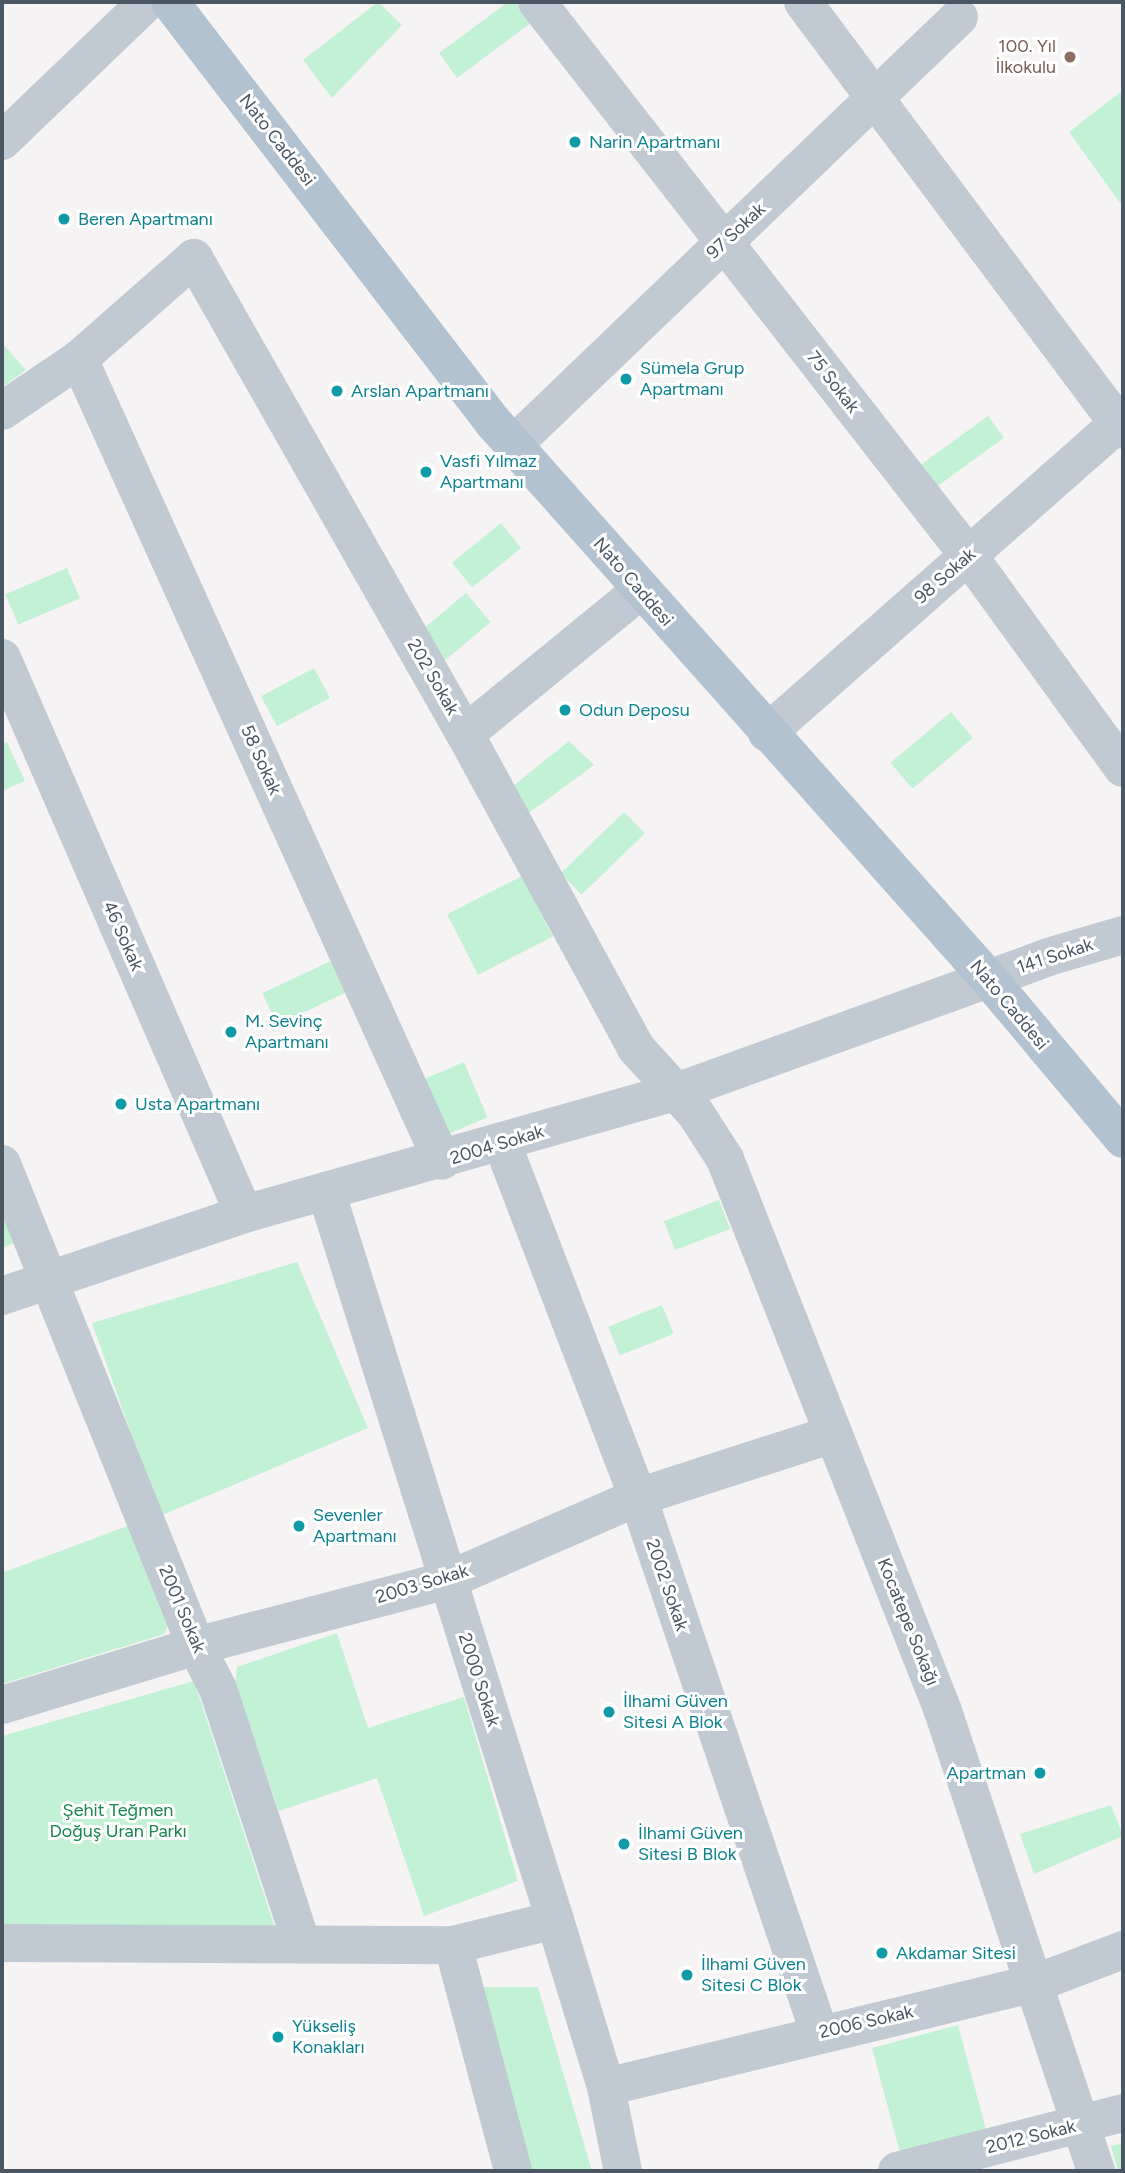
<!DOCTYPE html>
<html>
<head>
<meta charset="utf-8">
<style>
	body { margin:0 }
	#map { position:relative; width:1125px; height:2173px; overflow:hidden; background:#f5f3f3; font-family:Figtree,sans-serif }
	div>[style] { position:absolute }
	.green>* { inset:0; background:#c3f1d5; transform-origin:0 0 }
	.minor>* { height:38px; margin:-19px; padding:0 19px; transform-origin:19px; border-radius:19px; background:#c1cad2 }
	.major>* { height:38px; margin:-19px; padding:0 19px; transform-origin:19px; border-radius:19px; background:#b3c2d1 }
	.dots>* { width:19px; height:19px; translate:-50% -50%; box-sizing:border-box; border:4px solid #fff; border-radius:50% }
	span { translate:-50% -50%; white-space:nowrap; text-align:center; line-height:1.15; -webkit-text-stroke:6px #fff; paint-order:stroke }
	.education-label { font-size:18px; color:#785e54 }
	.right { translate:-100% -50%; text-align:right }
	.street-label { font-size:18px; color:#4a5661 }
	.culture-label { font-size:18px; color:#0d838f }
	.left { translate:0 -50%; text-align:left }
	.park-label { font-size:18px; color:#17864f }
	.frame { position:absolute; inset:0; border:4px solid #4a5661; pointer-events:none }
</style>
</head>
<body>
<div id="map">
	<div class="green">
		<i style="clip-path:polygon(378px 2px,402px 25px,332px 98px,303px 60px)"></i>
		<i style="clip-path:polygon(508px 2px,515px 2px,531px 23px,457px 78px,439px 53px)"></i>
		<i style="clip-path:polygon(1123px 90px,1123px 200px,1120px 203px,1069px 132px)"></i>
		<i style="clip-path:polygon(2px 343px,26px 370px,2px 387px)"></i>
		<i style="left:988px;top:416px;width:27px;height:86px;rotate:54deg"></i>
		<i style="left:501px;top:523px;width:32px;height:63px;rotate:51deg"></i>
		<i style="left:67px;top:568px;width:33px;height:67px;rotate:67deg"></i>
		<i style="left:466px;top:593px;width:38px;height:61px;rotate:50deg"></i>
		<i style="left:314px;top:668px;width:34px;height:60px;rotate:62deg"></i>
		<i style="left:951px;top:712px;width:34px;height:79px;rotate:50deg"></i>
		<i style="clip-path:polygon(569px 741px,594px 765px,529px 813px,513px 786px)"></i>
		<i style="clip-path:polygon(7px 742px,25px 781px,2px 791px,2px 744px)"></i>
		<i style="left:624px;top:812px;width:30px;height:88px;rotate:46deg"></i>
		<i style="left:522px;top:876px;width:68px;height:84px;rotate:63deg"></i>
		<i style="left:333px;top:960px;width:35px;height:78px;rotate:65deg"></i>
		<i style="left:464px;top:1062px;width:60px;height:44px;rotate:67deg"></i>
		<i style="left:719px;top:1200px;width:31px;height:59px;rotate:69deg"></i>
		<i style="clip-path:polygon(2px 1215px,14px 1243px,2px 1248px)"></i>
		<i style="clip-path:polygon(297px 1262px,368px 1428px,160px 1516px,92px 1323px)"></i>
		<i style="left:662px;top:1305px;width:31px;height:58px;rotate:68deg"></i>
		<i style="clip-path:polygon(130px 1525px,170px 1620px,164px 1634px,2px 1684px,2px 1573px)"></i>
		<i style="clip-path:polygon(337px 1633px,368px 1728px,464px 1697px,518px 1881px,424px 1916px,377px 1778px,279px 1811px,235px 1685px,237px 1667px)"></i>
		<i style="clip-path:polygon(194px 1681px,277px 1934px,2px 1936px,2px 1736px)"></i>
		<i style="clip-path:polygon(1111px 1805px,1123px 1836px,1034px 1874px,1020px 1834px)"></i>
		<i style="clip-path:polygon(484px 1987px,538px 1987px,592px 2171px,525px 2171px)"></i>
		<i style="left:958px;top:2025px;width:112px;height:89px;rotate:75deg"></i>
		<i style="clip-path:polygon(1123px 2143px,1123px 2171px,1118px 2171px,1111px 2146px)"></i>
	</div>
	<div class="minor">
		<i style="left:537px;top:2px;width:701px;rotate:52.07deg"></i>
		<i style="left:968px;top:555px;width:263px;rotate:54deg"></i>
		<i style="left:803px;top:2px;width:534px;rotate:53.22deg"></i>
		<i style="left:2px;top:141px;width:201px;rotate:-43.8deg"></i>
		<i style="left:79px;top:359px;width:880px;rotate:65.65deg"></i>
		<i style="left:2px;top:411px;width:93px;rotate:-34deg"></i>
		<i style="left:79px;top:359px;width:153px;rotate:-41.3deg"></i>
		<i style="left:194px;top:258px;width:548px;rotate:60.35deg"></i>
		<i style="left:465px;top:734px;width:358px;rotate:61.4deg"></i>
		<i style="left:636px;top:1048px;width:89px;rotate:47.7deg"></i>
		<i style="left:696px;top:1114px;width:54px;rotate:57.2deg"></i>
		<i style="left:725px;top:1159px;width:593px;rotate:68.45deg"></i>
		<i style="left:943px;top:1711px;width:485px;rotate:71.6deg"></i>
		<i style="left:513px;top:445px;width:618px;rotate:-43.82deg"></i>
		<i style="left:2px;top:658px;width:606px;rotate:66.48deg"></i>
		<i style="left:767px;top:733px;width:475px;rotate:-41.4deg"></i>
		<i style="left:465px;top:734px;width:226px;rotate:-39.3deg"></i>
		<i style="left:502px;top:1143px;width:379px;rotate:69deg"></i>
		<i style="left:638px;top:1497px;width:565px;rotate:71.31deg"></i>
		<i style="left:2px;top:1164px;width:520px;rotate:68.08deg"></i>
		<i style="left:196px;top:1646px;width:48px;rotate:62.9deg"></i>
		<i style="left:218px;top:1689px;width:266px;rotate:71.8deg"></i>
		<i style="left:326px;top:1191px;width:764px;rotate:72.56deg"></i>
		<i style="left:555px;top:1920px;width:175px;rotate:73deg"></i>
		<i style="left:606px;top:2087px;width:86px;rotate:78.6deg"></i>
		<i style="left:2px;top:1296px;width:256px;rotate:-18.7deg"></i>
		<i style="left:244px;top:1214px;width:449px;rotate:-15.8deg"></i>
		<i style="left:676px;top:1092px;width:396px;rotate:-19.9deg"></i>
		<i style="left:1048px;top:957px;width:78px;rotate:-16.3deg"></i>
		<i style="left:2px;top:1705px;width:203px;rotate:-16.9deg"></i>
		<i style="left:196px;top:1646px;width:260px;rotate:-14.7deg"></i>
		<i style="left:448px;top:1580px;width:207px;rotate:-23.6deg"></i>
		<i style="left:638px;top:1497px;width:205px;rotate:-17.9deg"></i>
		<i style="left:2px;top:1943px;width:451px;rotate:0.3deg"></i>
		<i style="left:453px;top:1945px;width:105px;rotate:-13.8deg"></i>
		<i style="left:453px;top:1945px;width:234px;rotate:75.1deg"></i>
		<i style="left:606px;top:2087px;width:442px;rotate:-13.6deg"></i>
		<i style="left:1036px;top:1983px;width:93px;rotate:-20.8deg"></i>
		<i style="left:897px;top:2171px;width:233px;rotate:-14.4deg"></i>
	</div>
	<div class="major">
		<i style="left:170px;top:2px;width:530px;rotate:52.44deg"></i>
		<i style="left:493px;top:422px;width:744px;rotate:48.32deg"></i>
		<i style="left:988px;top:978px;width:210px;rotate:50deg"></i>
	</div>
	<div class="dots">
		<i style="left:1070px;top:57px;background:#8d6e63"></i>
		<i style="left:575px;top:142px;background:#0f9aa8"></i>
		<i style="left:64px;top:219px;background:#0f9aa8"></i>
		<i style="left:626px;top:379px;background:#0f9aa8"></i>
		<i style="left:337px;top:391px;background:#0f9aa8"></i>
		<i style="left:426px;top:472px;background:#0f9aa8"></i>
		<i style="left:565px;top:710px;background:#0f9aa8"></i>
		<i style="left:231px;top:1032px;background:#0f9aa8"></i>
		<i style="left:121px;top:1104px;background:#0f9aa8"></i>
		<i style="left:299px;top:1526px;background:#0f9aa8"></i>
		<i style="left:609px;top:1712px;background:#0f9aa8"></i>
		<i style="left:1040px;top:1773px;background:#0f9aa8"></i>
		<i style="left:624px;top:1844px;background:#0f9aa8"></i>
		<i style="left:882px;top:1953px;background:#0f9aa8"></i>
		<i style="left:687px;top:1975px;background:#0f9aa8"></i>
		<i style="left:278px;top:2037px;background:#0f9aa8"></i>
	</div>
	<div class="education-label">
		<span class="right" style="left:1056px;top:57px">100. Yıl<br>İlkokulu</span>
	</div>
	<div class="street-label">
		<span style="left:277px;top:140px;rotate:52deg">Nato Caddesi</span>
		<span style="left:736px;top:231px;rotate:-43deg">97 Sokak</span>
		<span style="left:833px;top:382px;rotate:52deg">75 Sokak</span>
		<span style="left:945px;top:576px;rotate:-41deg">98 Sokak</span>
		<span style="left:633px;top:582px;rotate:49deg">Nato Caddesi</span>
		<span style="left:433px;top:677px;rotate:60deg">202 Sokak</span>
		<span style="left:261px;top:760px;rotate:66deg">58 Sokak</span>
		<span style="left:123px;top:936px;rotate:66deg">46 Sokak</span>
		<span style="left:1055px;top:956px;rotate:-18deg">141 Sokak</span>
		<span style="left:1009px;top:1005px;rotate:50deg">Nato Caddesi</span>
		<span style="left:497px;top:1145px;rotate:-17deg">2004 Sokak</span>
		<span style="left:422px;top:1584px;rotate:-17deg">2003 Sokak</span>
		<span style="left:667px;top:1585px;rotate:71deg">2002 Sokak</span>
		<span style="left:182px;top:1609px;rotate:67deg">2001 Sokak</span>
		<span style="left:908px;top:1622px;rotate:68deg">Kocatepe Sokağı</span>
		<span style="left:479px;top:1680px;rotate:72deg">2000 Sokak</span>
		<span style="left:866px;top:2022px;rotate:-13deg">2006 Sokak</span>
		<span style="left:1031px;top:2137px;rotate:-14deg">2012 Sokak</span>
	</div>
	<div class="culture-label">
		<span class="left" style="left:589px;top:142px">Narin Apartmanı</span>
		<span class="left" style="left:78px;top:219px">Beren Apartmanı</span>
		<span class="left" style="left:640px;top:379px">Sümela Grup<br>Apartmanı</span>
		<span class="left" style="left:351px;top:391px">Arslan Apartmanı</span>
		<span class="left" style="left:440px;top:472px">Vasfi Yılmaz<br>Apartmanı</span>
		<span class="left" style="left:579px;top:710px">Odun Deposu</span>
		<span class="left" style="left:245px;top:1032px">M. Sevinç<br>Apartmanı</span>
		<span class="left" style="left:135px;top:1104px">Usta Apartmanı</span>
		<span class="left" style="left:313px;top:1526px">Sevenler<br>Apartmanı</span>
		<span class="left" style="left:623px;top:1712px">İlhami Güven<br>Sitesi A Blok</span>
		<span class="right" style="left:1026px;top:1773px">Apartman</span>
		<span class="left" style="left:638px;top:1844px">İlhami Güven<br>Sitesi B Blok</span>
		<span class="left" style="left:896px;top:1953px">Akdamar Sitesi</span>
		<span class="left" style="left:701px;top:1975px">İlhami Güven<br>Sitesi C Blok</span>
		<span class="left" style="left:292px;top:2037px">Yükseliş<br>Konakları</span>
	</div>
	<div class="park-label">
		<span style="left:118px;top:1821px">Şehit Teğmen<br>Doğuş Uran Parkı</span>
	</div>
	<div class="frame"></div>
</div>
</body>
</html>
